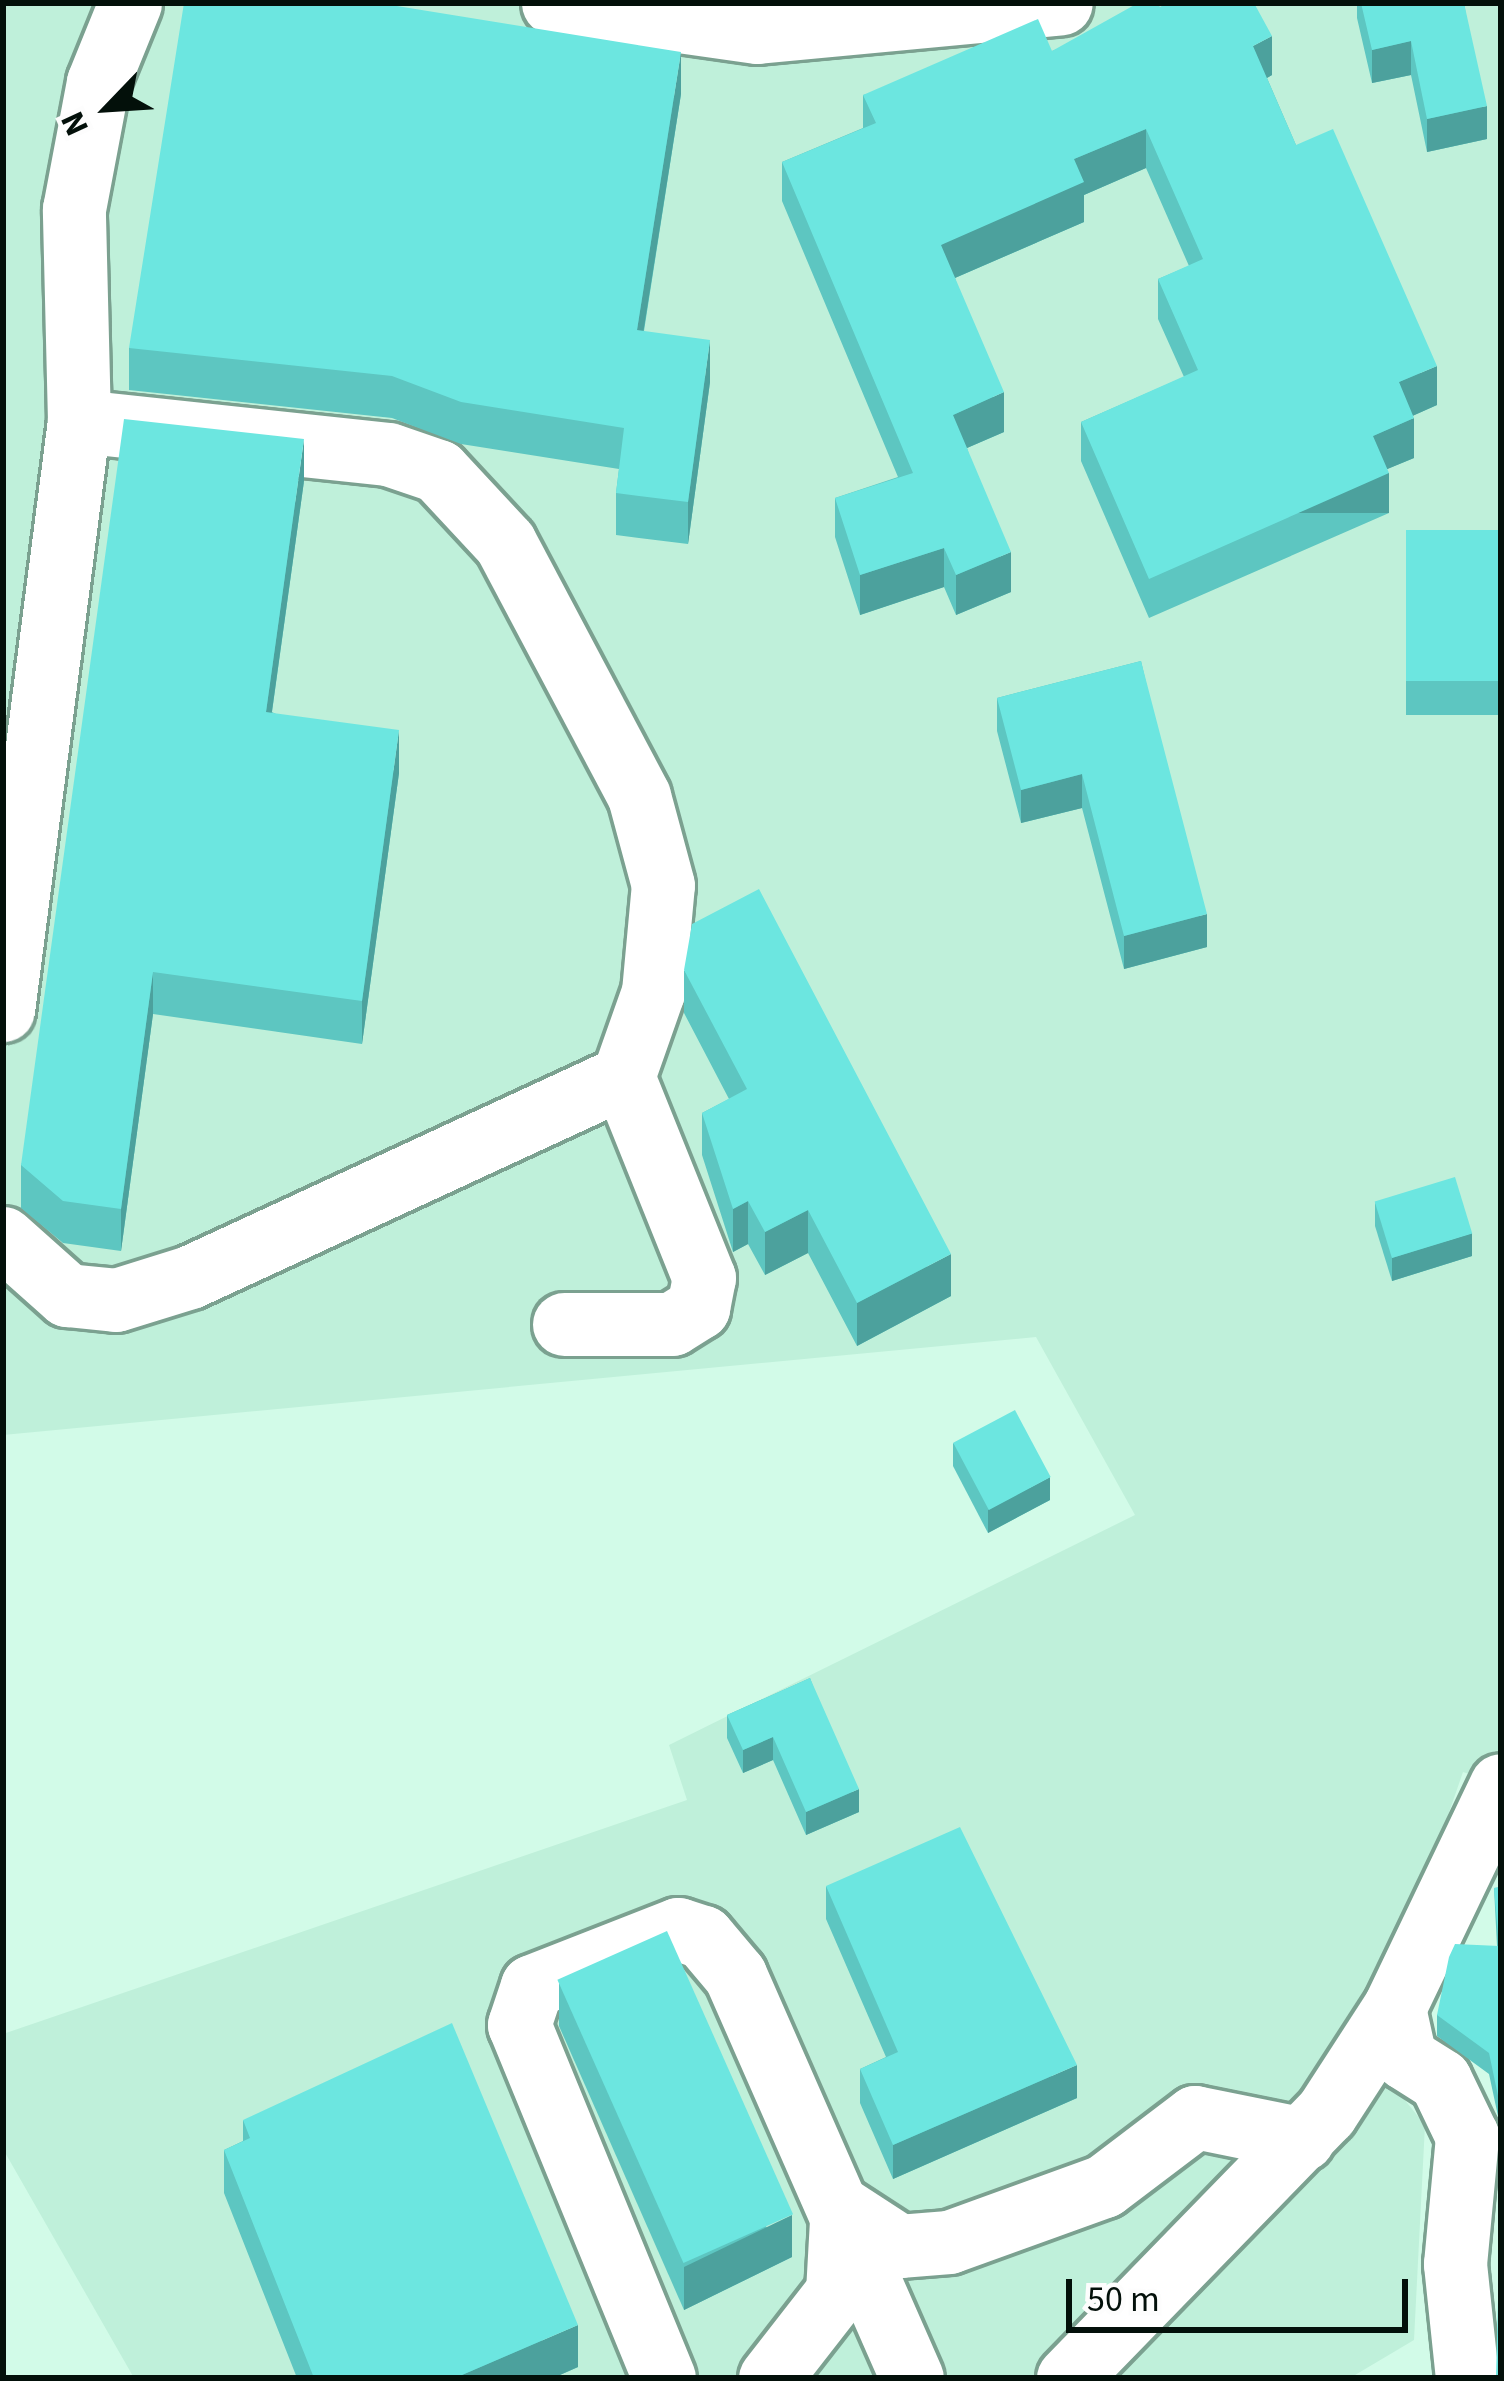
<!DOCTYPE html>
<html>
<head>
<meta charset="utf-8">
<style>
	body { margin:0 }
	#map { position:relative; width:1504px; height:2381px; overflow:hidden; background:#d2fbe8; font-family:"Source Sans 3",sans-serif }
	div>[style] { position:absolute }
	.built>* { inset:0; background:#bff0da }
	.roads { filter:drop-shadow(3px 0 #7ba190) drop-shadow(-3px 0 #7ba190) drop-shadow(0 3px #7ba190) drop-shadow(0 -3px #7ba190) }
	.minor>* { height:63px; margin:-31.5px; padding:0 31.5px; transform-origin:31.5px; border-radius:31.5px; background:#fff }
	.wall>* { inset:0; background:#5dc6c1; transform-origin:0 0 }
	.shaded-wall>* { inset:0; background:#4ca19d; transform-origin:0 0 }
	.building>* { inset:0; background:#6ce6e0; transform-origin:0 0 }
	span { translate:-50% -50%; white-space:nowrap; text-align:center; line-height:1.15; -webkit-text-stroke:9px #fdfdfd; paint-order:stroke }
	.frame { position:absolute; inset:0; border:6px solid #03100a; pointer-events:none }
	.north { position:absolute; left:48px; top:48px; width:120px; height:120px; -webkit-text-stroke:9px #fdfdfd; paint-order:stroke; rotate:245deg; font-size:33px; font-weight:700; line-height:48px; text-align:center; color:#03100a }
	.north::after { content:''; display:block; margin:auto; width:42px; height:54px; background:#03100a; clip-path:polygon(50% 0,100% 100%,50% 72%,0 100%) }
	.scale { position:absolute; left:1066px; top:2279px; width:342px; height:54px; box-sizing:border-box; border:6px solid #03100a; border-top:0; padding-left:15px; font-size:36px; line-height:42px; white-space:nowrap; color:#03100a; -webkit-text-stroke:9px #fdfdfd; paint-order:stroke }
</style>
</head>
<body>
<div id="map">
	<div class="built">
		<i style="clip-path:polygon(3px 3px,1501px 3px,1501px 1784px,1463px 1772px,1366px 2052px,1425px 2125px,1414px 2340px,1350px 2378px,134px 2378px,3px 2149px,3px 2034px,687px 1800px,669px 1745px,1135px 1515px,1036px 1337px,3px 1435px)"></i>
	</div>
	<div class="roads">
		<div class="minor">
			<i style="left:553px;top:3px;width:206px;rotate:8.1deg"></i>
			<i style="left:757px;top:32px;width:305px;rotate:-5.4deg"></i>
			<i style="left:3px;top:1010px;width:594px;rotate:-82.65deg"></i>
			<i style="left:79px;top:421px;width:212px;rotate:-91.4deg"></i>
			<i style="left:74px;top:209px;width:129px;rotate:-79.3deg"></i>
			<i style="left:98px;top:82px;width:85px;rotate:-67.9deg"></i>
			<i style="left:3px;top:1238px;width:86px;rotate:41.7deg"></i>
			<i style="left:67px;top:1295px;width:49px;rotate:5.8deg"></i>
			<i style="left:116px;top:1300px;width:77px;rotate:-17.3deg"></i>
			<i style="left:190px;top:1277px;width:477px;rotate:-24.8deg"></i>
			<i style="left:623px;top:1077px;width:90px;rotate:-70.6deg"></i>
			<i style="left:653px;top:992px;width:107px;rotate:-84.7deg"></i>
			<i style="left:663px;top:885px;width:92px;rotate:-105.1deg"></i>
			<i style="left:639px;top:796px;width:286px;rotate:-117.9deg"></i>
			<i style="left:505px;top:543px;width:98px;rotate:-132.9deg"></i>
			<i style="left:438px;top:471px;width:53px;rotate:-161.2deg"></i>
			<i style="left:388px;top:454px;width:311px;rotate:-173.9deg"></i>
			<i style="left:564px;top:1324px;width:108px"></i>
			<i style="left:672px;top:1324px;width:31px;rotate:-32deg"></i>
			<i style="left:698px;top:1308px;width:31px;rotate:-79deg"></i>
			<i style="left:704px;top:1278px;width:217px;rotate:-111.9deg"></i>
			<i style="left:839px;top:2207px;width:72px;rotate:33deg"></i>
			<i style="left:899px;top:2246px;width:50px;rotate:-4.6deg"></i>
			<i style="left:949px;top:2242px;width:165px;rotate:-19.9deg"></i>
			<i style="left:1104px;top:2186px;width:114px;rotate:-37.2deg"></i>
			<i style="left:1195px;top:2117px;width:110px;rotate:11.5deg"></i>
			<i style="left:664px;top:2378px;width:382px;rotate:-112.3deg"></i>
			<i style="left:519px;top:2025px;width:41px;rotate:-71.6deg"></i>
			<i style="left:532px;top:1986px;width:157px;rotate:-21.3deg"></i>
			<i style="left:678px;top:1929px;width:26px;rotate:18deg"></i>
			<i style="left:703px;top:1937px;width:50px;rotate:49.9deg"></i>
			<i style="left:735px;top:1975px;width:440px;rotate:66.3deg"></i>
			<i style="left:770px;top:2378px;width:109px;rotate:-52.1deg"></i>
			<i style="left:837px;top:2292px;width:71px;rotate:-86.8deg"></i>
			<i style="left:1068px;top:2378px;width:370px;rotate:-45.8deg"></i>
			<i style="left:1326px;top:2113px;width:125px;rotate:-57.1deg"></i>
			<i style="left:1467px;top:2378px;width:115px;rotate:-96deg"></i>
			<i style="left:1455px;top:2264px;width:129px;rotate:-84.6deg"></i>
			<i style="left:1467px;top:2136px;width:62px;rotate:-115.7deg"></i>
			<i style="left:1440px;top:2080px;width:41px;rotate:-147.8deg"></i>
			<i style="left:1405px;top:2058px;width:51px;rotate:-102.4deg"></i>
			<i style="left:1394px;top:2008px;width:247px;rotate:-64.4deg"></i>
		</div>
	</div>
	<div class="wall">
		<i style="clip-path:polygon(1357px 3px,1464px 3px,1487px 139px,1427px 152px,1411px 75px,1372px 83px,1357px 18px)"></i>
		<i style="clip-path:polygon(1160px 7px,1272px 75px,1267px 78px,1296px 145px,1437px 405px,1412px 416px,1414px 458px,1387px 469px,1389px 513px,1149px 618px,1081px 461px,1081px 422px,1184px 377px,1158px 319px,1158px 279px,1189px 266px,1146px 168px,1084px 195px,1084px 222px,955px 278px,1004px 432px,967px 448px,1011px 592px,956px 615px,944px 587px,860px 615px,835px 537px,835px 498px,898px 477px,782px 201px,782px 162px,863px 128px,863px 95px,1052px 51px)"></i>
		<i style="clip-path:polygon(681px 94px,644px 331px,710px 382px,688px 544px,616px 535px,616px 493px,619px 469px,461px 444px,392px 418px,129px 390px,129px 348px)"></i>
		<i style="clip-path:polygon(304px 481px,272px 712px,399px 773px,362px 1044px,153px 1014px,121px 1251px,63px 1243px,21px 1208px,21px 1165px)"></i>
		<i style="left:1406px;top:530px;width:95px;height:185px"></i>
		<i style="clip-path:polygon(1141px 661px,1207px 947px,1124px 969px,1082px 808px,1021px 823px,997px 731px,997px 698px)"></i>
		<i style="clip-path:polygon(684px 970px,951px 1296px,857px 1346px,808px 1253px,765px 1275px,748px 1244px,733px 1252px,702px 1155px,702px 1113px,729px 1099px,684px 1013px)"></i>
		<i style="clip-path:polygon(1375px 1203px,1472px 1256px,1392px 1281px,1375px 1226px)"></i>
		<i style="clip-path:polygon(953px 1443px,1050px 1500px,988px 1533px,953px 1466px)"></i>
		<i style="clip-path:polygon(810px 1678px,859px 1812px,806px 1835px,773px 1760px,743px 1773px,727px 1738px,727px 1715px)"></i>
		<i style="clip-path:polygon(826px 1886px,1077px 2098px,893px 2179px,860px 2103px,860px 2069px,886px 2057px,826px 1919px)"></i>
		<i style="clip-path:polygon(1501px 1887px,1501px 2130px,1489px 2074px,1437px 2036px,1437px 2015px,1497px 1946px,1494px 1888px)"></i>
		<i style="clip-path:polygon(559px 1983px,792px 2257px,684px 2310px,559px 2026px)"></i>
		<i style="clip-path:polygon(243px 2120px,578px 2367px,553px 2378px,297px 2378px,224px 2193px,224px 2150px,243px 2141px)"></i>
	</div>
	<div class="shaded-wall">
		<i style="clip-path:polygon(1272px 36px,1272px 75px,1253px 86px,1253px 46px)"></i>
		<i style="clip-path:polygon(1411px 41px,1411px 75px,1372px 83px,1372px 50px)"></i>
		<i style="clip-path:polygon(681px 52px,681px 94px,637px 372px,637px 330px)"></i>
		<i style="clip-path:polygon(1487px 106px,1487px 139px,1427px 152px,1427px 119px)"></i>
		<i style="clip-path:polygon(1146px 129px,1146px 168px,1084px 195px,1084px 222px,941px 284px,941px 245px,1074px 159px)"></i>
		<i style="clip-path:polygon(710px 340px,710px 382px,688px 544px,688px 502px)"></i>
		<i style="clip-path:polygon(1437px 366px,1437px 405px,1399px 422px,1399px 382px)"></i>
		<i style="clip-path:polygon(1004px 392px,1004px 432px,953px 454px,953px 415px)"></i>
		<i style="clip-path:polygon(1414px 418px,1414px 458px,1373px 475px,1373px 436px)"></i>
		<i style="clip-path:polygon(304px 439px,304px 481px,266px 754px,266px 712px)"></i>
		<i style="left:1389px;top:473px;width:40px;height:262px;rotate:90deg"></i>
		<i style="clip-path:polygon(944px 548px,944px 587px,860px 615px,860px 575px)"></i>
		<i style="clip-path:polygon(1011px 552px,1011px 592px,956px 615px,956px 575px)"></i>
		<i style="clip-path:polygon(399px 730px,399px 773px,362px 1044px,362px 1001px)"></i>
		<i style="clip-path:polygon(1082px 774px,1082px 808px,1021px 823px,1021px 790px)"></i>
		<i style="clip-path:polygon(1207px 914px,1207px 947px,1124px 969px,1124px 936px)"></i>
		<i style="clip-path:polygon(153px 972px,153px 1014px,121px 1251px,121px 1209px)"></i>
		<i style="clip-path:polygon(748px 1201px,748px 1244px,733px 1252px,733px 1209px)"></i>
		<i style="clip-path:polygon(808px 1210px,808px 1253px,765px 1275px,765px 1232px)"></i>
		<i style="clip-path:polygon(1472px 1233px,1472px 1256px,1392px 1281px,1392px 1258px)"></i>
		<i style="clip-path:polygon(951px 1254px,951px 1296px,857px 1346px,857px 1303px)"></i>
		<i style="clip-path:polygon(1050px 1477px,1050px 1500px,988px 1533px,988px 1510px)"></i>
		<i style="clip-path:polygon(773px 1737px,773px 1760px,743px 1773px,743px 1750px)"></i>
		<i style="clip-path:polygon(859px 1789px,859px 1812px,806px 1835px,806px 1812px)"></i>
		<i style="clip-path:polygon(1077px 2065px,1077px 2098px,893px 2179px,893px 2145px)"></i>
		<i style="clip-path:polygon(792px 2215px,792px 2257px,684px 2310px,684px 2267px)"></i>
		<i style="clip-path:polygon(578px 2325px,578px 2367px,553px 2378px,455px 2378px)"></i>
	</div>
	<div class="building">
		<i style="clip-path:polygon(184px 3px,378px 3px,681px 52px,637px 330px,710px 340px,688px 502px,616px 493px,624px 428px,461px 402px,392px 376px,129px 348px)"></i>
		<i style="clip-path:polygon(1138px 3px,1157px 3px,1160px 7px,1167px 3px,1254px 3px,1272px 36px,1253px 46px,1296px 145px,1333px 129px,1437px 366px,1399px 382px,1414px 418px,1373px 436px,1389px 473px,1149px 579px,1081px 422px,1198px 370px,1158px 279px,1203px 259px,1146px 129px,1074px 159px,1084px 182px,941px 245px,1004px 392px,953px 415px,1011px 552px,956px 575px,944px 548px,860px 575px,835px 498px,913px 473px,782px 162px,876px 123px,863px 95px,1038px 19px,1052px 51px)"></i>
		<i style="clip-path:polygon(1361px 3px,1464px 3px,1487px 106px,1427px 119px,1411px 41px,1372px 50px)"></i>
		<i style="clip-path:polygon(124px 419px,304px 439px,266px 712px,399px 730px,362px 1001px,153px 972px,121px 1209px,63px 1201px,21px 1165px)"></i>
		<i style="left:1406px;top:530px;width:95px;height:151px"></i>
		<i style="clip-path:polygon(1141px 661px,1207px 914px,1124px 936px,1082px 774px,1021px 790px,997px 698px)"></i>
		<i style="clip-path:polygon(759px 889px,951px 1254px,857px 1303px,808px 1210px,765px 1232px,748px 1201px,733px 1209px,702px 1113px,747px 1089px,684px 970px,692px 924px)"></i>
		<i style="left:1455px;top:1177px;width:59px;height:84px;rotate:73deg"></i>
		<i style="left:1015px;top:1410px;width:76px;height:70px;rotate:62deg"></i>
		<i style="clip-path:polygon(810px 1678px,859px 1789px,806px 1812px,773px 1737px,743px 1750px,727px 1715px)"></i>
		<i style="clip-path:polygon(960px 1827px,1077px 2065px,893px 2145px,860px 2069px,898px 2052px,826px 1886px)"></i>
		<i style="clip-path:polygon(1501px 1887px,1501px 2110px,1489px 2053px,1437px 2015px,1449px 1957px,1455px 1944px,1499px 1946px,1494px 1888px)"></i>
		<i style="left:667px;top:1931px;width:310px;height:120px;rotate:66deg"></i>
		<i style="clip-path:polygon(452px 2023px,578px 2325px,455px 2378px,314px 2378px,224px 2150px,250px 2138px,243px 2120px)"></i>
		<i style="clip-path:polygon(1501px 2186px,1501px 2378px,1498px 2378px,1496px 2377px)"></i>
	</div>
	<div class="frame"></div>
	<div class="north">N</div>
	<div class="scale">50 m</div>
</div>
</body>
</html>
